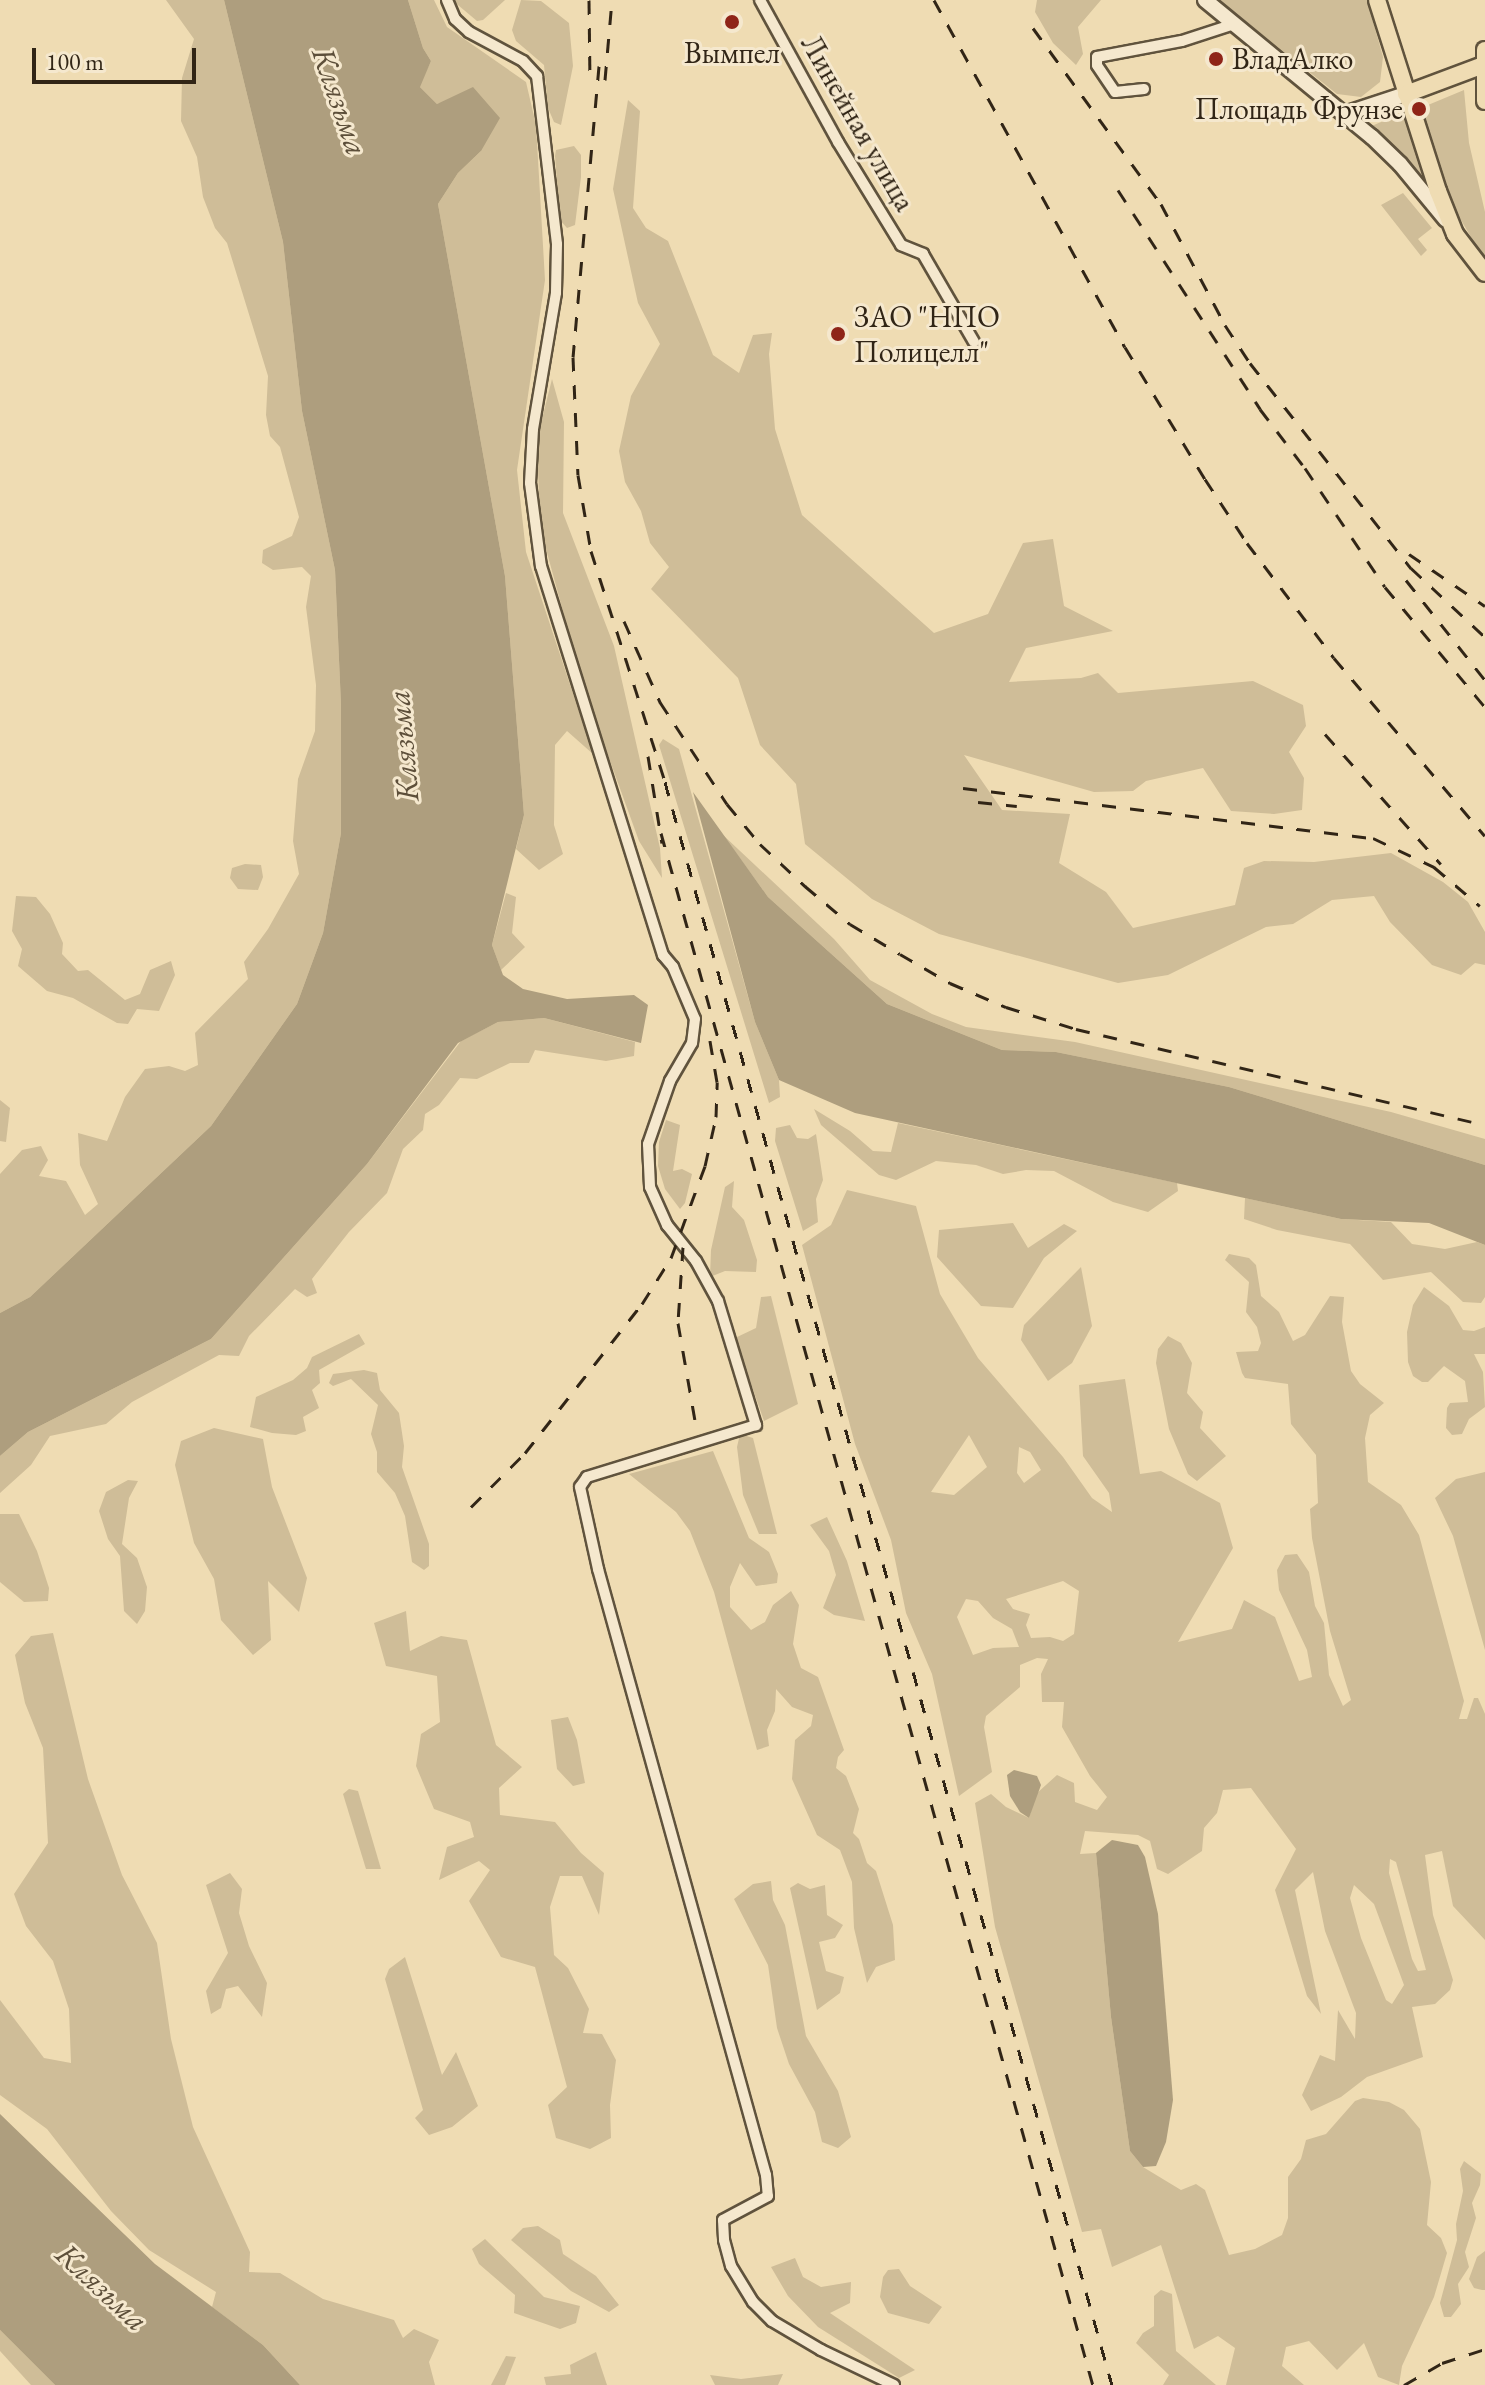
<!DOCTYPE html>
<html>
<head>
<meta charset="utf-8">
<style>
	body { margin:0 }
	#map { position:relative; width:1485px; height:2385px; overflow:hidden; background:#efdcb3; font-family:"EB Garamond",serif }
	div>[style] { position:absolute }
	.green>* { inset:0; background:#cfbd98 }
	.water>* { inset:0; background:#ae9e7e }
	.roads { filter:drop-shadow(2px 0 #60533d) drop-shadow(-2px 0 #60533d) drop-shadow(0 2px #60533d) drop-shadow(0 -2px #60533d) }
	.minor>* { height:10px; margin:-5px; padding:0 5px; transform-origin:5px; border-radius:5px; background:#f5e8ce }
	.secondary>* { height:14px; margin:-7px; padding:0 7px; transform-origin:7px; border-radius:7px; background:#f5e8ce }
	.primary>* { height:16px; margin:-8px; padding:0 8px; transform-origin:8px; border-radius:8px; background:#efdcb3 }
	.rail>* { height:3px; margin-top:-1.5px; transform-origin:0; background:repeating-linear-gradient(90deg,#312516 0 14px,transparent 0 28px) }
	.dots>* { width:22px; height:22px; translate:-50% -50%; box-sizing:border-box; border:4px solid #f5e8ce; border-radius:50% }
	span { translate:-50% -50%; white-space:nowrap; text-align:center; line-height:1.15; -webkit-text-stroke:6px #f5e8ce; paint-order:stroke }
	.poi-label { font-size:30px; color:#312516 }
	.left { translate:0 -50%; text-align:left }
	.right { translate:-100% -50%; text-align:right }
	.street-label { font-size:30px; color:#312516 }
	.water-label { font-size:32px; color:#5d4f3a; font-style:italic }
	.scale { position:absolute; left:32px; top:48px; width:164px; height:36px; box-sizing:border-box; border:4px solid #312516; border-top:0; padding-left:10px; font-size:24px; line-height:28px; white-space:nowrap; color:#312516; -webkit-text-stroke:6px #f5e8ce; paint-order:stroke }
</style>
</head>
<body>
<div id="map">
	<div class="green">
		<i style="clip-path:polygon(166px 0,224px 0,283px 242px,302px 411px,335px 570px,341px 705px,341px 833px,323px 933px,297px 1004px,211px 1126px,30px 1297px,0 1313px,0 1174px,22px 1150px,41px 1146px,48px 1160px,39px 1176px,66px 1181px,85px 1215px,98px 1204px,80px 1165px,78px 1133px,107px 1141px,125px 1097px,145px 1069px,169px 1066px,185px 1071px,198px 1065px,195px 1033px,248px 979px,244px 962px,268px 929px,299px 874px,293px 841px,298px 779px,315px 731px,316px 685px,306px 607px,311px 576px,302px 567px,273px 570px,262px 563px,263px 550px,292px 536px,299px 517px,280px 447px,270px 436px,266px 415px,268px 376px,227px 243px,215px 228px,203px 197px,197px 157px,181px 121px,182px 78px,194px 39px)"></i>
		<i style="clip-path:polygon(408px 0,434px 0,447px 27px,526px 82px,536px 125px,545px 280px,517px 470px,526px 552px,593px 754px,567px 731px,555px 745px,554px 825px,563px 854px,539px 870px,516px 849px,524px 815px,505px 576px,438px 204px,458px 173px,481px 151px,451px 100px,437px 104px,419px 86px,431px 61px,423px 48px)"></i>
		<i style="clip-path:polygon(452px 0,505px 0,483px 20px,477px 21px)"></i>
		<i style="clip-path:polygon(521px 0,541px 1px,569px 23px,573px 66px,561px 125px,554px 122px,548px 108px,544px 65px,516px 41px,512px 30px)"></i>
		<i style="clip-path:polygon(1037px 0,1101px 0,1078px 27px,1083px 54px,1076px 65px,1053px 43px,1035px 12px)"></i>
		<i style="clip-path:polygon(1219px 0,1367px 0,1383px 57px,1380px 82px,1361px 97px,1337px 94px)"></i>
		<i style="clip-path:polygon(1464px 90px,1469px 143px,1485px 212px,1485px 261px,1451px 203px,1416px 110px)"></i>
		<i style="clip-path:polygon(628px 100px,640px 111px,633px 208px,646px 228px,668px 241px,713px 355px,739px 373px,753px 335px,772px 333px,769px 354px,775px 429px,802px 515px,934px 633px,988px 614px,1023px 543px,1053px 539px,1064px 606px,1113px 631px,1026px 648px,1009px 682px,1081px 678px,1098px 673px,1118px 693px,1253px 681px,1303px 705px,1306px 726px,1289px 752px,1304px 778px,1302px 810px,1274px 814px,1231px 811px,1203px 768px,1146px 781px,1133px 791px,1094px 792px,964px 755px,1002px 810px,1070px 814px,1059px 863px,1106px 892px,1133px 928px,1235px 905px,1244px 868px,1264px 861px,1314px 862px,1391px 853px,1443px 882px,1468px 902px,1485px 932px,1485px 965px,1475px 963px,1461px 975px,1432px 965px,1390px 922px,1374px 896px,1332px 900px,1293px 924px,1266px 927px,1168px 975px,1118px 983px,939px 934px,872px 899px,805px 844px,796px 784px,760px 745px,738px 678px,651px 589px,669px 567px,650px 543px,641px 511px,625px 482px,619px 451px,631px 396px,660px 344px,638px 303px,613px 189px)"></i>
		<i style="clip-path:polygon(1403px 113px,1430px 187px,1427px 188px,1369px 127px)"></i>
		<i style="clip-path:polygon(574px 146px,581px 155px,581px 177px,575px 225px,567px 228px,560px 220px,555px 156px,556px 150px)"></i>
		<i style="clip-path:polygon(1403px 193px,1432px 228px,1418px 239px,1427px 250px,1421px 256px,1381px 205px)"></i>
		<i style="clip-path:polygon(552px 379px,564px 422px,563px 513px,614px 646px,660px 848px,662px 878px,639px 841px,597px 725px,585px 704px,573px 648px,540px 527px,537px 439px)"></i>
		<i style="clip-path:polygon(663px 739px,679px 749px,755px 1022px,779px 1080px,780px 1097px,769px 1103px,659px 745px)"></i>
		<i style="clip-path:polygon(723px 835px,834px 939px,870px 980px,932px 1014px,966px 1027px,1075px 1042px,1391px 1112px,1485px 1139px,1485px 1165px,1229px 1087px,1056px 1052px,1002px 1050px,887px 1004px,768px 897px)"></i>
		<i style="clip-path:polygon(245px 864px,261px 865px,263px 877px,258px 890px,238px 889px,230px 878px,232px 868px)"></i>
		<i style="clip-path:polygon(506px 893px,516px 897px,512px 933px,525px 947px,501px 970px,492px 945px)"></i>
		<i style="clip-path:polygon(16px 896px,36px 897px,50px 914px,63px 943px,62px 954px,78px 971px,88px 970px,125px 1000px,140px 994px,150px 970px,171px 961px,175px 975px,159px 1011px,137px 1009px,128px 1024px,117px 1023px,73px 998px,47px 991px,18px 966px,22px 949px,12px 931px)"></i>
		<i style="clip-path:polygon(544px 1018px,635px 1042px,634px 1056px,606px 1061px,535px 1050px,529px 1063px,510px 1063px,477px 1079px,460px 1078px,439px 1105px,425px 1114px,423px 1130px,403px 1149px,387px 1193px,349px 1232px,312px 1279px,317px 1293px,307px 1297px,295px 1289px,249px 1336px,239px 1356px,219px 1355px,132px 1402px,106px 1424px,50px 1436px,31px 1465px,0 1493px,0 1456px,28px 1432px,211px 1339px,367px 1164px,461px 1041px,498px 1022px)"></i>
		<i style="clip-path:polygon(0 1100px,10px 1108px,6px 1142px,0 1141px)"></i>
		<i style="clip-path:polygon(814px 1109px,850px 1131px,873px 1151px,891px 1152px,898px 1123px,1177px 1183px,1178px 1191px,1148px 1212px,1113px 1202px,1054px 1171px,1026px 1170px,1003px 1174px,976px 1165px,936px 1161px,896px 1180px,879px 1175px,821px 1125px)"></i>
		<i style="clip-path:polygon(666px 1120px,680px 1125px,673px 1171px,682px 1169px,692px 1174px,685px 1203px,680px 1209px,665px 1189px,658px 1166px,659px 1142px)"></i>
		<i style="clip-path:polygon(790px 1125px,797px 1138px,808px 1139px,816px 1134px,823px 1180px,816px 1199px,818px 1222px,803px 1231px,775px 1141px,776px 1128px)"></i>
		<i style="clip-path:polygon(734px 1181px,732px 1207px,744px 1220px,757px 1260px,756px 1272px,725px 1271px,710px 1277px,711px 1250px,725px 1187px)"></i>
		<i style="clip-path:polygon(evenodd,847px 1190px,916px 1206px,940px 1294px,978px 1358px,1063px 1457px,1092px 1498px,1112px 1512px,1109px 1493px,1083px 1456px,1079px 1385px,1125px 1379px,1140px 1474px,1161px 1471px,1220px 1503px,1233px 1548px,1178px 1642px,1232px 1629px,1244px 1600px,1275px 1617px,1299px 1681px,1312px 1677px,1307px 1650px,1279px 1590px,1277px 1570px,1285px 1555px,1297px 1554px,1309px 1572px,1315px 1606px,1324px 1623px,1329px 1675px,1343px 1706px,1351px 1700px,1330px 1631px,1312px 1538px,1310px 1509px,1318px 1503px,1316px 1455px,1291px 1424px,1288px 1384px,1245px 1378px,1242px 1373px,1236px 1352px,1258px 1351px,1261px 1343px,1257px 1327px,1246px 1312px,1249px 1282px,1225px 1260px,1229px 1254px,1249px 1258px,1256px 1265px,1261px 1296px,1279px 1312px,1293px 1341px,1305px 1335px,1330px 1296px,1344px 1297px,1342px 1322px,1351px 1371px,1360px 1384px,1384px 1403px,1370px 1415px,1365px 1438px,1368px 1482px,1401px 1505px,1419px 1535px,1464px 1701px,1459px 1719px,1467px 1719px,1474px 1698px,1478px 1698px,1485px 1714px,1485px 1940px,1453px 1906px,1442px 1851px,1425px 1855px,1433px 1915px,1453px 1980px,1450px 1990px,1435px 2004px,1412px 2007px,1423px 2057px,1367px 2077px,1341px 2097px,1311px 2111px,1302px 2095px,1320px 2055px,1335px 2061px,1338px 2010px,1355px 2039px,1356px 2013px,1325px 1931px,1313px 1872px,1295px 1890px,1321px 2014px,1307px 1996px,1275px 1890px,1296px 1849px,1251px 1788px,1223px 1790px,1217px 1813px,1204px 1828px,1202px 1851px,1168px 1874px,1157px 1869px,1150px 1841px,1138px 1835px,1085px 1831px,1080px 1854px,1096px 1853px,1111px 2017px,1130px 2151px,1143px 2167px,1181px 2190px,1196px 2184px,1205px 2190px,1229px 2255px,1255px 2249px,1282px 2235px,1288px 2218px,1288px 2177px,1301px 2159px,1306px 2140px,1326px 2134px,1355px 2101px,1363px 2098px,1389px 2102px,1404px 2110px,1420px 2129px,1431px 2182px,1427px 2225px,1441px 2238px,1447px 2253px,1434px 2297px,1402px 2366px,1399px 2385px,1378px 2377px,1364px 2343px,1337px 2370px,1309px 2341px,1286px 2347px,1282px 2366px,1304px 2385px,1226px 2385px,1235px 2348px,1218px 2336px,1194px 2349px,1161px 2245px,1112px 2267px,1101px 2229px,1082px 2232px,995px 1927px,975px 1803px,991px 1794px,1006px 1807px,1029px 1818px,1036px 1794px,1057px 1775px,1074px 1783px,1075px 1802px,1097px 1810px,1107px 1797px,1090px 1776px,1062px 1727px,1064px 1702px,1042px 1702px,1041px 1674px,1048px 1659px,1037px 1658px,1020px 1665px,1020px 1687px,986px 1716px,984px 1727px,992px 1772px,959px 1796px,932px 1674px,906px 1613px,891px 1540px,855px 1444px,802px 1245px,831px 1225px,847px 1190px,969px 1435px,987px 1467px,954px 1495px,931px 1492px,969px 1435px,847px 1190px,1019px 1447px,1030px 1452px,1041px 1470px,1024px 1483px,1017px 1473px,1019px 1447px,847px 1190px,1063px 1581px,1079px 1591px,1074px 1634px,1063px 1641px,1050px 1637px,1031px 1638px,1026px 1625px,1030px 1614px,1013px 1609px,1006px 1599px,1063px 1581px,847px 1190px,966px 1599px,978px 1601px,993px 1618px,1012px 1629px,1019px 1647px,993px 1648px,973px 1655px,957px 1617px,966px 1599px,847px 1190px,1390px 1859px,1396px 1862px,1426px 1970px,1418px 1971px,1412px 1959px,1389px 1873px,1390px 1859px,847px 1190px,1354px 1885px,1374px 1904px,1404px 1985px,1392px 2004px,1386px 2000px,1361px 1938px,1350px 1898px,1354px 1885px)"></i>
		<i style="clip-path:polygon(1245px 1198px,1341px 1219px,1391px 1222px,1412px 1244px,1445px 1249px,1477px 1242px,1485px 1245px,1485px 1297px,1481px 1303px,1463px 1302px,1431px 1272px,1383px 1280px,1350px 1244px,1277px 1230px,1244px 1219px)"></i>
		<i style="clip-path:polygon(1013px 1223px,1028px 1248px,1064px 1224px,1077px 1231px,1044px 1258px,1013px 1308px,981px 1306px,937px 1257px,939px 1230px)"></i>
		<i style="clip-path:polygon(1081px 1267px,1092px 1326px,1072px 1363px,1048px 1381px,1021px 1340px,1024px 1325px)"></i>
		<i style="clip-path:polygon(1424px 1287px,1449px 1306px,1463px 1330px,1474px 1331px,1485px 1327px,1485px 1354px,1474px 1354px,1483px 1372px,1485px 1407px,1469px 1419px,1462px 1434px,1452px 1435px,1446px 1428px,1447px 1408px,1450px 1403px,1468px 1402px,1465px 1381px,1444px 1366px,1428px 1382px,1422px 1382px,1413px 1376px,1408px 1362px,1407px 1332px,1413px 1305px)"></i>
		<i style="clip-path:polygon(771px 1296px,798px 1404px,764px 1421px,735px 1338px,756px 1328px,761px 1297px)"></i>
		<i style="clip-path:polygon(359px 1334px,365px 1344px,319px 1370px,320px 1383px,312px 1390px,319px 1408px,303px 1417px,306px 1431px,296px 1435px,272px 1433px,250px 1427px,256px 1397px,293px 1380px,307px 1368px,312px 1357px)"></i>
		<i style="clip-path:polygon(1168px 1336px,1181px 1343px,1192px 1363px,1187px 1393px,1203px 1412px,1200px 1428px,1226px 1456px,1197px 1481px,1188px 1474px,1169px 1429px,1156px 1363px,1158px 1349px)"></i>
		<i style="clip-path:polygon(364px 1370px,377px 1373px,380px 1390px,399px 1413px,404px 1446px,402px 1467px,429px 1544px,429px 1566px,424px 1570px,412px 1562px,405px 1516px,395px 1493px,377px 1472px,377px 1452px,371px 1434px,378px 1405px,351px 1379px,333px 1386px,329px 1383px,333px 1374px)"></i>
		<i style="clip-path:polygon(214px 1428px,263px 1439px,272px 1487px,307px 1578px,299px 1612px,268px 1581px,271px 1640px,253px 1655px,221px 1620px,214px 1579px,194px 1543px,175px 1465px,181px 1441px)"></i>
		<i style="clip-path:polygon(740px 1434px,753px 1438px,777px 1534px,759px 1534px,743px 1495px,737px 1447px)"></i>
		<i style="clip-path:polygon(713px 1451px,749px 1538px,769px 1552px,778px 1574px,777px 1583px,756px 1586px,740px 1563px,730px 1587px,730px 1607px,751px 1630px,765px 1622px,773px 1605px,791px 1591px,799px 1605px,793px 1644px,801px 1668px,818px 1677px,844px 1750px,838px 1757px,836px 1768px,846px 1776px,859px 1809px,853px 1833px,859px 1839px,867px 1863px,876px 1871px,893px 1925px,895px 1960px,876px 1967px,867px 1983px,854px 1928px,852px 1882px,840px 1850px,817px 1835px,792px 1779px,795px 1740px,811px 1726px,813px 1715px,792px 1707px,776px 1689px,775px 1711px,767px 1730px,769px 1746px,757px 1750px,714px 1592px,690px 1531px,676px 1512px,629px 1474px)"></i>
		<i style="clip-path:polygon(1485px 1472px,1485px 1650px,1453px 1536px,1435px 1498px,1456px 1479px)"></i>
		<i style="clip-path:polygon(128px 1480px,138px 1481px,129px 1498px,122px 1544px,137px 1558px,147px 1587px,145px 1611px,137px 1624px,124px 1611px,120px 1556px,108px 1539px,99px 1511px,106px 1492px)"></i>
		<i style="clip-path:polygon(0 1514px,19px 1514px,37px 1551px,49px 1588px,48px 1601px,24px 1602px,0 1582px)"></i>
		<i style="clip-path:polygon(827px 1517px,847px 1561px,865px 1621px,834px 1615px,823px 1608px,836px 1575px,829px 1551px,810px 1525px)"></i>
		<i style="clip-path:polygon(406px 1611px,410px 1651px,441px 1636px,467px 1640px,496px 1745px,522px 1767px,499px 1788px,500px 1815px,555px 1822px,581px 1853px,604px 1873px,599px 1915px,582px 1876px,560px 1876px,550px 1907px,554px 1955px,568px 1968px,589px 2009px,583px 2033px,602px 2034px,616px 2060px,610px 2105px,611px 2138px,590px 2149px,556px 2138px,548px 2105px,567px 2087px,535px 1967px,501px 1957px,469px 1901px,490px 1870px,479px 1861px,439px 1880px,447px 1847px,474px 1837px,470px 1822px,434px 1809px,416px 1766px,421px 1734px,440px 1722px,437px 1676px,386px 1666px,374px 1623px)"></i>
		<i style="clip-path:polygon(53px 1633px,88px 1779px,122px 1875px,157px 1943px,171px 2039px,193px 2127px,250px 2252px,249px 2272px,280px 2273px,323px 2299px,394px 2320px,403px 2338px,414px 2329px,439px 2340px,429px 2362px,435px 2385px,300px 2385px,263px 2345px,212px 2307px,216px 2292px,149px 2250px,111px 2211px,47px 2129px,0 2095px,0 2000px,44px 2058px,71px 2063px,69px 2009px,53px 1961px,26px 1926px,14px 1894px,48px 1843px,43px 1748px,25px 1703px,15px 1655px,31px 1636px)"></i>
		<i style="clip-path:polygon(568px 1717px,577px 1740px,585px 1783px,573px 1786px,557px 1769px,551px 1720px)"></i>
		<i style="clip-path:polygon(349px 1789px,358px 1791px,381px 1869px,366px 1869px,343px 1794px)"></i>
		<i style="clip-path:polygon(230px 1873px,242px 1889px,239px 1913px,249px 1946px,267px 1983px,262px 2017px,238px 1986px,226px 1989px,221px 2008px,211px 2014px,206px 1991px,228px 1953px,206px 1885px)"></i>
		<i style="clip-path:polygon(771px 1881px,773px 1900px,785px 1925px,806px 2036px,838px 2091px,851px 2137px,838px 2148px,822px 2142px,815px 2112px,789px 2064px,777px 2028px,768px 1965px,734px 1899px,753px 1884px)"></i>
		<i style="clip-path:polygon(798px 1883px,810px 1889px,825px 1885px,827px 1915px,843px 1925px,835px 1938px,819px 1942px,826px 1971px,844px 1977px,840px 1993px,817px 2010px,790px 1888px)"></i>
		<i style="clip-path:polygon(405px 1957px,442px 2075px,456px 2052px,478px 2106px,452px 2127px,429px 2135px,415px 2118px,423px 2110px,385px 1979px,389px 1969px)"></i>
		<i style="clip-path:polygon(1464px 2161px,1481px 2174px,1480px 2185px,1472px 2203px,1476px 2218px,1465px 2252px,1469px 2267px,1458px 2284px,1461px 2304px,1451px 2317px,1444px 2317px,1440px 2303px,1457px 2240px,1456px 2224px,1463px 2191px,1460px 2169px)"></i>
		<i style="clip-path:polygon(538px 2226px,560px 2240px,563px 2254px,596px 2276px,619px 2305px,609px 2312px,571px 2291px,511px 2240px,523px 2228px)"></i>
		<i style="clip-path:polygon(485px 2239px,544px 2297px,580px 2306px,576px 2323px,560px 2329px,514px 2313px,515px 2295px,479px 2264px,472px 2249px)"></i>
		<i style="clip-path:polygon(1485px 2251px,1485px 2290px,1482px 2290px,1474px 2288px,1469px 2279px,1477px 2257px)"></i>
		<i style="clip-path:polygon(795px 2258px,803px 2277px,821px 2287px,851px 2282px,850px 2303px,830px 2313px,915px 2370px,899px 2378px,818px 2327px,788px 2296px,771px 2267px)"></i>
		<i style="clip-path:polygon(899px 2269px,910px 2286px,942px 2307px,929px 2324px,888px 2313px,880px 2297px,883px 2277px,888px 2270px)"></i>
		<i style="clip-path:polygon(1161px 2290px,1172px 2294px,1176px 2351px,1216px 2385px,1163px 2385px,1169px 2375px,1136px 2343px,1143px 2333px,1154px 2326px,1154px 2296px)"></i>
		<i style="clip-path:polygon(0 2330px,55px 2385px,31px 2385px,0 2351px)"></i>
		<i style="clip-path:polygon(596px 2352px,607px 2385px,546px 2385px,544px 2377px,571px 2374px,570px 2365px)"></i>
		<i style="clip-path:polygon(506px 2356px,516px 2357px,505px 2385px,491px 2385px)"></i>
		<i style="clip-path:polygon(783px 2374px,778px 2385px,715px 2385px,710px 2375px,741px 2379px)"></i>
	</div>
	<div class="water">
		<i style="clip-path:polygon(224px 0,408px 0,423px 48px,431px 61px,420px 87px,437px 104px,473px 87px,500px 118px,481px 151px,458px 173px,438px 204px,505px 576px,524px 815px,492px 945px,503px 975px,523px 989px,567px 999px,634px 995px,648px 1005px,641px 1043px,544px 1018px,498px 1022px,458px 1043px,367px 1164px,211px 1339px,28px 1432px,0 1456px,0 1313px,30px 1297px,211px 1126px,297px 1004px,323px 933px,341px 833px,341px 705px,335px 570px,302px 411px,283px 242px)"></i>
		<i style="clip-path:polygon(693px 792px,768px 897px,887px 1004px,1002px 1050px,1056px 1052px,1229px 1087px,1485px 1165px,1485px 1245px,1429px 1223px,1341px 1219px,855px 1113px,779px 1080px,755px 1022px)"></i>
		<i style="clip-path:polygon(1014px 1770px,1037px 1776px,1041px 1785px,1029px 1818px,1020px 1812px,1010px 1796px,1007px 1775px)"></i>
		<i style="clip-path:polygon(1112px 1840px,1138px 1845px,1145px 1857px,1158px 1914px,1173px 2100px,1166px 2142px,1156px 2166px,1143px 2167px,1130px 2151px,1111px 2017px,1096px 1853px)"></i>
		<i style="clip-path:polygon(0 2114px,155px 2264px,263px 2345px,300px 2385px,55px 2385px,0 2330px)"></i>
	</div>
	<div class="roads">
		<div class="minor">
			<i style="left:447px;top:0;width:21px;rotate:67deg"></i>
			<i style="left:455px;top:19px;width:19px;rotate:43deg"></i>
			<i style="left:469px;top:32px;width:61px;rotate:28.2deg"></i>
			<i style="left:523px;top:61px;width:21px;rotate:47deg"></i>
			<i style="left:537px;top:76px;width:169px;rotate:83.2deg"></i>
			<i style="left:557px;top:244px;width:49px;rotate:91.2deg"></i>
			<i style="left:556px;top:293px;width:138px;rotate:99.6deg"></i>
			<i style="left:533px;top:429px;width:54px;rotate:93.2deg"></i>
			<i style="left:530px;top:483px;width:84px;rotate:82.5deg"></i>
			<i style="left:541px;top:566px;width:408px;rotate:72.6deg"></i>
			<i style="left:663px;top:955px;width:16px;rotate:50deg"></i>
			<i style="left:673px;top:967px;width:56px;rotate:67.1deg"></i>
			<i style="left:695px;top:1019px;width:24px;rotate:97deg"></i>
			<i style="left:692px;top:1043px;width:44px;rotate:120.1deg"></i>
			<i style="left:670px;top:1081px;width:67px;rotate:109.2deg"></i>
			<i style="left:648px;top:1144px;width:43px;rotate:87.3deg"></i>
			<i style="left:650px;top:1187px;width:42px;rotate:65.9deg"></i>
			<i style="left:667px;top:1225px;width:46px;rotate:51.1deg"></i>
			<i style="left:696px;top:1261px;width:46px;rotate:61.2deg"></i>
			<i style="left:718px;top:1301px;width:130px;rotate:73deg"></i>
			<i style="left:756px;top:1425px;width:177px;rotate:162.9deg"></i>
			<i style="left:587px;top:1477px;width:12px;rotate:125deg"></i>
			<i style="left:580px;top:1487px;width:84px;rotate:77.6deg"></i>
			<i style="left:598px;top:1569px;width:629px;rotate:74.51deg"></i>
			<i style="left:766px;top:2175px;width:21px;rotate:85deg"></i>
			<i style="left:768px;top:2196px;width:51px;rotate:151.9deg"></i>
			<i style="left:723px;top:2220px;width:20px;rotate:87deg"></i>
			<i style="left:724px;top:2240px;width:27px;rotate:75deg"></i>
			<i style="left:731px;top:2266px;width:42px;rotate:58.6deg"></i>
			<i style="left:753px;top:2302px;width:27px;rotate:45deg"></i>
			<i style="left:772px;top:2321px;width:57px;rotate:30.6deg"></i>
			<i style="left:821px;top:2350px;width:81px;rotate:25.6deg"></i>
			<i style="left:760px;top:0;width:162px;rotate:61.2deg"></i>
			<i style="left:838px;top:142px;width:121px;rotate:58.5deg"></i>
			<i style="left:901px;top:245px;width:24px;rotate:22deg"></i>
			<i style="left:923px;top:254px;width:102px;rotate:59.9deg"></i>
			<i style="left:1144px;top:89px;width:29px;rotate:174deg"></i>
			<i style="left:1115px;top:92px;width:32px;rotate:-124deg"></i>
			<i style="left:1097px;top:65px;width:8px;rotate:-90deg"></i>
			<i style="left:1097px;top:57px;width:86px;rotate:-10.7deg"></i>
			<i style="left:1182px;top:41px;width:55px;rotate:-18.1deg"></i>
		</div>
		<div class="secondary">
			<i style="left:1205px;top:0;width:216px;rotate:39.4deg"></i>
			<i style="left:1372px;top:137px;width:39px;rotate:44deg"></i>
			<i style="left:1400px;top:164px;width:72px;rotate:50.6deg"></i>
			<i style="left:1345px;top:114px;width:64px;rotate:-18.2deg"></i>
		</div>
		<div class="primary">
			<i style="left:1377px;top:0;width:201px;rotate:72.3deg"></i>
			<i style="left:1438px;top:191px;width:46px;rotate:68.4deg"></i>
			<i style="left:1455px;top:234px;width:49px;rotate:52.4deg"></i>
			<i style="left:1485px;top:50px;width:51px;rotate:90deg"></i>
			<i style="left:1406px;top:94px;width:82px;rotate:-20.6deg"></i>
		</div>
	</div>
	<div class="rail">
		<i style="left:589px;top:0;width:79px;rotate:89.3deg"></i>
		<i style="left:934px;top:0;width:396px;rotate:61.2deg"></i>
		<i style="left:1125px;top:347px;width:154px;rotate:58.8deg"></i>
		<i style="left:1205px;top:479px;width:77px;rotate:56.7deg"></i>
		<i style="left:1247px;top:543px;width:144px;rotate:52.9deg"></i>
		<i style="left:1334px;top:658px;width:233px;rotate:49.7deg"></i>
		<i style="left:1033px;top:28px;width:218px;rotate:54deg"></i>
		<i style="left:1161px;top:204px;width:137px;rotate:62.1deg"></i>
		<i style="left:1225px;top:325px;width:45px;rotate:56.7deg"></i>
		<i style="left:1250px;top:363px;width:261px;rotate:51.9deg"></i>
		<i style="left:1411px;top:568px;width:101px;rotate:43deg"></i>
		<i style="left:599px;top:66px;width:292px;rotate:95.1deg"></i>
		<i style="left:573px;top:357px;width:118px;rotate:87.6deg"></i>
		<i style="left:578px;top:475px;width:77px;rotate:80.3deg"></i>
		<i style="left:591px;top:551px;width:243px;rotate:72.2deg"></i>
		<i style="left:665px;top:782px;width:1664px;rotate:74.42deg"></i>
		<i style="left:605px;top:80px;width:80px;rotate:-85deg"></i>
		<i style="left:1118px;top:190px;width:261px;rotate:57deg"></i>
		<i style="left:1260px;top:409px;width:74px;rotate:52.7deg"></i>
		<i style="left:1305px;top:468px;width:143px;rotate:56.1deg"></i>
		<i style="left:1385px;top:587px;width:156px;rotate:50.2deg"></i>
		<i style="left:1409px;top:554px;width:92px;rotate:34.4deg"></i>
		<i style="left:1406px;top:580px;width:127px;rotate:51.7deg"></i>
		<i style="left:624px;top:621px;width:89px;rotate:66deg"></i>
		<i style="left:660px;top:702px;width:122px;rotate:56.7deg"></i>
		<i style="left:727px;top:804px;width:52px;rotate:50.5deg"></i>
		<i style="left:760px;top:844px;width:62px;rotate:43deg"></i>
		<i style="left:805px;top:886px;width:59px;rotate:40.2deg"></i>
		<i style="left:850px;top:924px;width:58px;rotate:31deg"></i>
		<i style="left:900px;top:954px;width:58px;rotate:30.1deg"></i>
		<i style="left:950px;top:983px;width:61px;rotate:23.2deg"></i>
		<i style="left:1006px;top:1007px;width:73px;rotate:17.4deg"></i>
		<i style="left:1076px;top:1029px;width:420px;rotate:13.2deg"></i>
		<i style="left:1325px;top:734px;width:174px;rotate:48.3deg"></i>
		<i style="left:648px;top:756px;width:88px;rotate:80.9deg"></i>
		<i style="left:963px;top:788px;width:413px;rotate:7deg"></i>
		<i style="left:1373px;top:838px;width:68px;rotate:25.4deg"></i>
		<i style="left:1434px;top:867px;width:60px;rotate:40.3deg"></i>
		<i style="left:978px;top:802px;width:39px;rotate:6deg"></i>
		<i style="left:661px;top:833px;width:1611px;rotate:74.45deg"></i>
		<i style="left:683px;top:1247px;width:76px;rotate:93.8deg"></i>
		<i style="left:678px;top:1323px;width:98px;rotate:80.1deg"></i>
		<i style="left:471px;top:1507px;width:76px;rotate:-45deg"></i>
		<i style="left:525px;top:1453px;width:189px;rotate:-51.9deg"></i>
		<i style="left:642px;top:1304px;width:54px;rotate:-57.8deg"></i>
		<i style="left:671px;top:1258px;width:98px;rotate:-69.7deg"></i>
		<i style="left:705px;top:1166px;width:50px;rotate:-77.3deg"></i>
		<i style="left:716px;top:1117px;width:35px;rotate:-88deg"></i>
		<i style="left:717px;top:1082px;width:42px;rotate:-99.7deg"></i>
		<i style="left:1404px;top:2385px;width:44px;rotate:-30.1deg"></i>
		<i style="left:1442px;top:2363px;width:45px;rotate:-18deg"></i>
	</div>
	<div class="dots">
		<i style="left:732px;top:22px;background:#8f2418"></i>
		<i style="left:1216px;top:59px;background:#8f2418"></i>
		<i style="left:1419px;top:109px;background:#8f2418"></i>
		<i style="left:838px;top:334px;background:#8f2418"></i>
	</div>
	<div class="poi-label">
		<span style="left:732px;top:53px">Вымпел</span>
		<span class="left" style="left:1232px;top:59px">ВладАлко</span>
		<span class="right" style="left:1403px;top:109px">Площадь Фрунзе</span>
		<span class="left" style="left:854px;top:334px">ЗАО "НПО<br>Полицелл"</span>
	</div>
	<div class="street-label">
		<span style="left:858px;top:123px;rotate:60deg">Линейная улица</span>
	</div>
	<div class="water-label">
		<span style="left:340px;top:101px;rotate:71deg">Клязьма</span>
		<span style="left:403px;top:746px;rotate:-95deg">Клязьма</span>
		<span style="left:102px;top:2287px;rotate:43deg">Клязьма</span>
	</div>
	<div class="scale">100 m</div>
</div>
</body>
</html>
